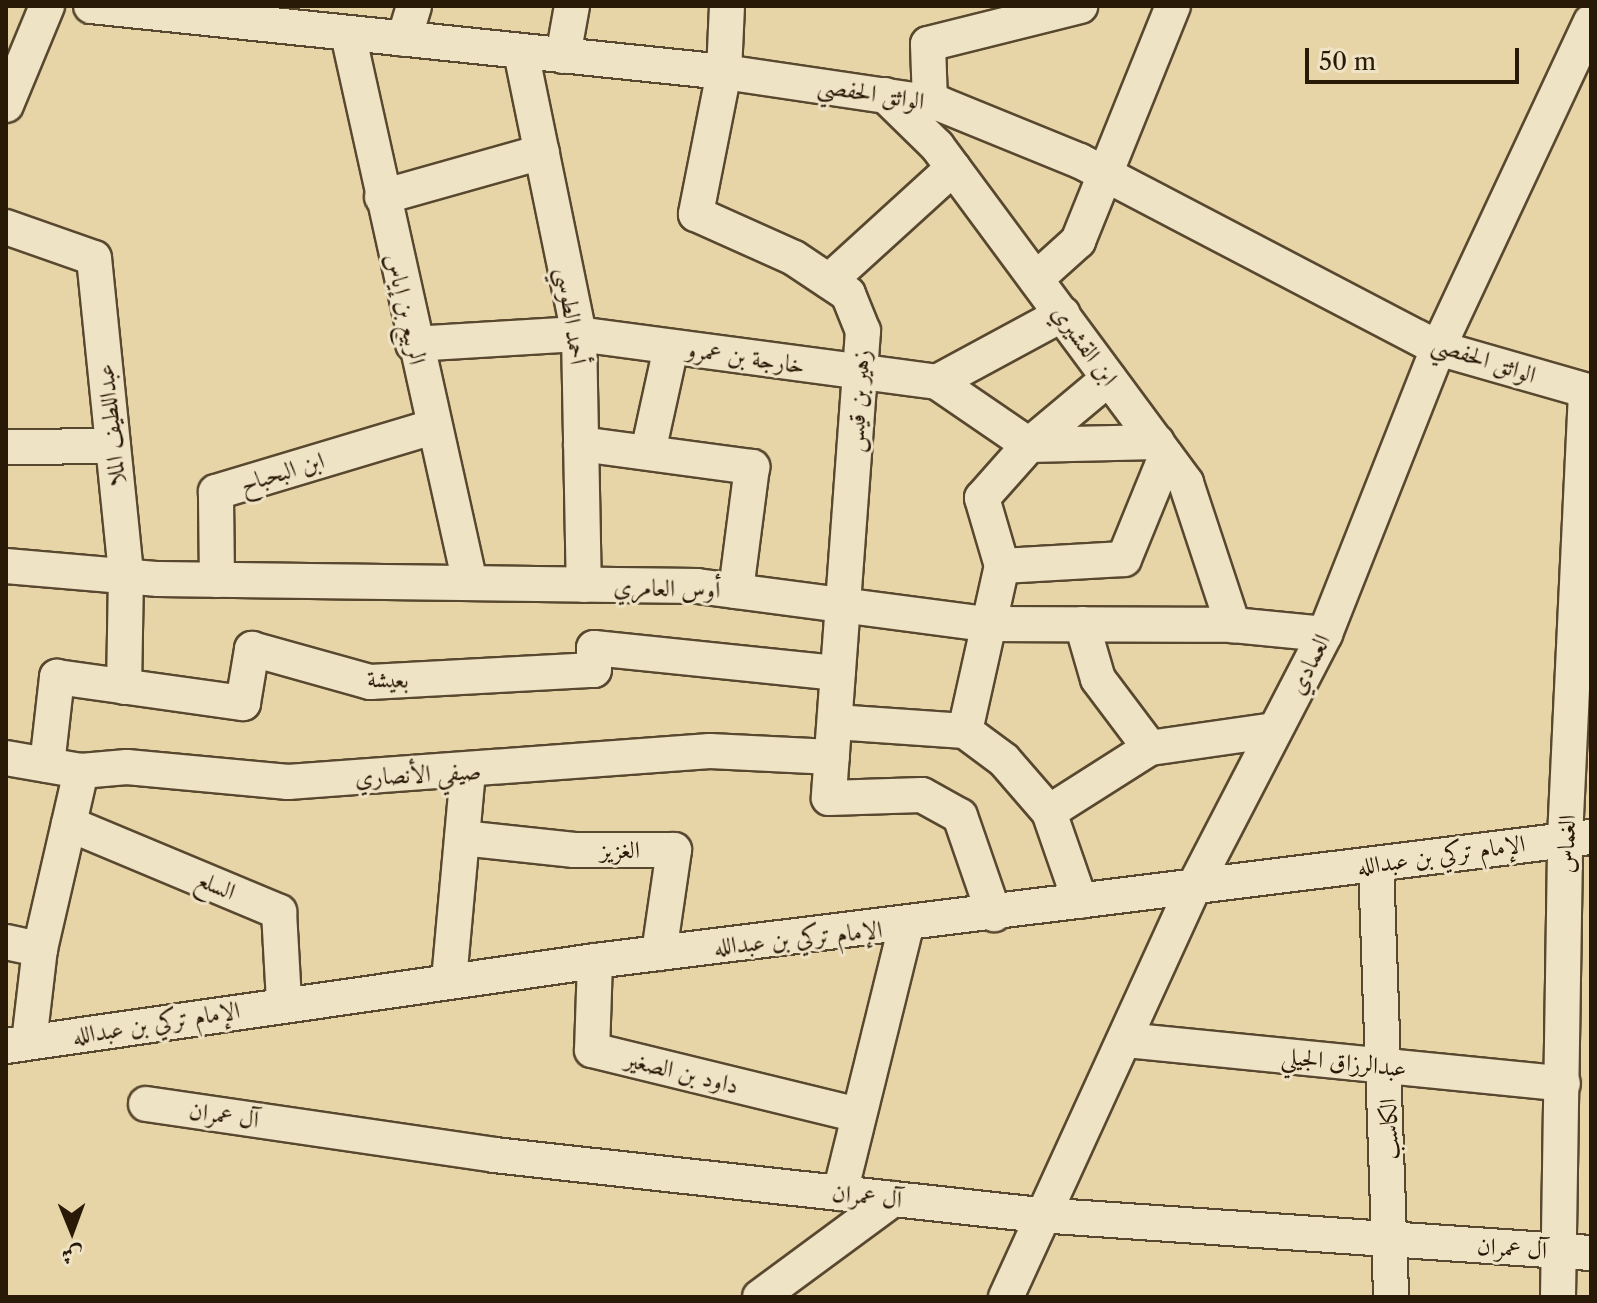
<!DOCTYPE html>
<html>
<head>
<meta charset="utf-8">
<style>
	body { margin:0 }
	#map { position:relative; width:1597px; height:1303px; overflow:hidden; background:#e7d4a7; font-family:"Libre Caslon Text",Amiri,serif }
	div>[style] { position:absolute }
	.roads { filter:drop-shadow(2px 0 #58482f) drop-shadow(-2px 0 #58482f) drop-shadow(0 2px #58482f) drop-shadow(0 -2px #58482f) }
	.street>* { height:34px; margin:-17px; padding:0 17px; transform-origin:17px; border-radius:17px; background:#efe3c6 }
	span { translate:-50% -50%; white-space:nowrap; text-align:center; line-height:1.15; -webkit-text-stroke:6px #efe3c6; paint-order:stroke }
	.street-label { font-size:24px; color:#291907 }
	.frame { position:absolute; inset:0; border:8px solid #291907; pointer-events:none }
	.north { position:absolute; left:32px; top:1191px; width:80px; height:80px; -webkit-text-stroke:6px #efe3c6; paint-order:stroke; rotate:179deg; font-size:22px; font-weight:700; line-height:32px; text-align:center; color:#291907 }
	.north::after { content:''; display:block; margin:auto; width:28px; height:36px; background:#291907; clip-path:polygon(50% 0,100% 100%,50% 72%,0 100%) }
	.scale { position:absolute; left:1305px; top:48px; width:214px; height:36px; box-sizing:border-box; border:4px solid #291907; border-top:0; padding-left:10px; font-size:24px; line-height:28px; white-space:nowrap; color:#291907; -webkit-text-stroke:6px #efe3c6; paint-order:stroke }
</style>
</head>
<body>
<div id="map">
	<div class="roads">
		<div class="street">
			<i style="left:91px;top:6px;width:636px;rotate:5.95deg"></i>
			<i style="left:724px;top:72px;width:218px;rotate:8.4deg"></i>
			<i style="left:940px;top:104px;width:151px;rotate:22.2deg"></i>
			<i style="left:1080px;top:161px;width:404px;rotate:27.6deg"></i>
			<i style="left:1438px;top:348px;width:159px;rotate:16deg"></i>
			<i style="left:727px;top:6px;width:66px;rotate:92.6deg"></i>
			<i style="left:724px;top:72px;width:145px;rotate:101.2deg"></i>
			<i style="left:696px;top:214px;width:107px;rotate:24.2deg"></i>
			<i style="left:794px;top:258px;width:65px;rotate:33.7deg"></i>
			<i style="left:848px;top:294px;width:40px;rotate:68deg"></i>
			<i style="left:863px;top:331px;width:468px;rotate:94.2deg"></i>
			<i style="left:829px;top:798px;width:93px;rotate:-1.8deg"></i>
			<i style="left:922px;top:795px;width:43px;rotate:28.9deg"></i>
			<i style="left:960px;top:816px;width:104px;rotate:70.9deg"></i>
			<i style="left:348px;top:34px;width:562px;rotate:77.47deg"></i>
			<i style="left:404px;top:39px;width:34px;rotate:-73deg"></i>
			<i style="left:521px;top:52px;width:288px;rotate:78.4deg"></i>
			<i style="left:579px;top:334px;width:251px;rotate:88.9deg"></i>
			<i style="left:563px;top:56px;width:51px;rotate:-79.8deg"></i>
			<i style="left:885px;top:95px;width:73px;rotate:44.4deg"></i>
			<i style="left:937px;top:146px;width:419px;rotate:53.5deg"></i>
			<i style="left:1186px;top:483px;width:150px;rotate:71.7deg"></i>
			<i style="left:930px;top:102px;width:58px;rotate:-92deg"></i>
			<i style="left:928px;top:44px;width:157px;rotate:-14deg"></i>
			<i style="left:6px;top:105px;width:107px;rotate:-67.5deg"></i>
			<i style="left:382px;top:197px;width:166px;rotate:-15.7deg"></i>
			<i style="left:6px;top:227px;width:93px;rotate:19.4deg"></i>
			<i style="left:94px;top:258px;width:319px;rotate:84.2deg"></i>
			<i style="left:126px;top:575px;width:112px;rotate:91deg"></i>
			<i style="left:1036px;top:279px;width:57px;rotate:-42.1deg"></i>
			<i style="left:1078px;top:241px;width:253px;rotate:-68deg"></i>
			<i style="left:829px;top:281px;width:168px;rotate:-42.3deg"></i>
			<i style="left:413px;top:344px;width:165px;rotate:-3.5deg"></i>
			<i style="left:578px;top:334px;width:362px;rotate:7.6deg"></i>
			<i style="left:937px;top:382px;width:143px;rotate:-28.4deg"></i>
			<i style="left:937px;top:382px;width:112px;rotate:34.4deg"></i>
			<i style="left:1029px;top:445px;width:128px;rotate:-1.3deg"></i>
			<i style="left:581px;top:444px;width:173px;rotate:7.7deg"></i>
			<i style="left:752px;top:467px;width:125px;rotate:97.4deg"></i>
			<i style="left:6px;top:447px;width:107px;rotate:-0.5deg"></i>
			<i style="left:648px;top:452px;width:107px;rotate:-77.6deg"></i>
			<i style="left:6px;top:566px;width:153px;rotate:4.9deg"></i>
			<i style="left:158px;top:579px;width:539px;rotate:0.74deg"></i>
			<i style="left:697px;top:586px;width:290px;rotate:7.5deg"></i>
			<i style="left:985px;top:624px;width:248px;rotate:0.2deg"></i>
			<i style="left:1233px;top:625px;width:92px;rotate:5.6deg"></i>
			<i style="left:1002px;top:566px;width:122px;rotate:-3.3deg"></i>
			<i style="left:1124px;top:559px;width:111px;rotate:-67.8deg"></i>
			<i style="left:217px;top:580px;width:88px;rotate:-90.7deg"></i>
			<i style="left:216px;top:492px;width:227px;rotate:-16.7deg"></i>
			<i style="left:1082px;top:624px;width:57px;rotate:73.8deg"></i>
			<i style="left:1098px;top:679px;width:86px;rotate:53deg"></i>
			<i style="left:835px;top:722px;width:130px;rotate:4deg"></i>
			<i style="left:6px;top:758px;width:76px;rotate:9.8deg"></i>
			<i style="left:81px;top:771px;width:46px;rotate:-5deg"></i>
			<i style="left:127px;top:767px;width:162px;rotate:5.3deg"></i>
			<i style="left:288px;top:782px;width:423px;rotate:-4.2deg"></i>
			<i style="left:710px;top:751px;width:122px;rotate:2.8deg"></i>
			<i style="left:47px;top:765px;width:89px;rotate:-83.5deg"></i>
			<i style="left:57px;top:677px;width:188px;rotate:8deg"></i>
			<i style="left:243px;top:703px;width:55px;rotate:-80.5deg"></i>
			<i style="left:252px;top:649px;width:123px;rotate:15.6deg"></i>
			<i style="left:370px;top:682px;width:224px;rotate:-3.1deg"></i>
			<i style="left:594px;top:670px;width:22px;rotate:-90deg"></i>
			<i style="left:594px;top:648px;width:245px;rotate:5.9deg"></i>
			<i style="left:1049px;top:812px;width:120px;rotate:-32.4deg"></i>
			<i style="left:1150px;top:748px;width:126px;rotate:-8.2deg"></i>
			<i style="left:69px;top:824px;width:228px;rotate:22.7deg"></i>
			<i style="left:279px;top:912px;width:90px;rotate:86.8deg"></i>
			<i style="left:462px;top:838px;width:113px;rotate:6.1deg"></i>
			<i style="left:574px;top:850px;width:100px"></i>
			<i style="left:674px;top:850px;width:104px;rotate:98.3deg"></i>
			<i style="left:1376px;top:864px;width:433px;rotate:88deg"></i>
			<i style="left:1080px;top:901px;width:94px;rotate:-109.2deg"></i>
			<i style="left:1049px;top:812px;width:69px;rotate:-130.9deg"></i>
			<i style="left:1004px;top:760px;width:49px;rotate:-143.4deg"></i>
			<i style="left:965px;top:731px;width:169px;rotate:-77.4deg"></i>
			<i style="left:1002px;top:566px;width:71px;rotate:-106.4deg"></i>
			<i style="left:982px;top:498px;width:71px;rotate:-48.4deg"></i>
			<i style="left:1029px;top:445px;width:104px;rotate:-39.9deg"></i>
			<i style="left:6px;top:942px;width:35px;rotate:12deg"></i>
			<i style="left:595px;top:961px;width:89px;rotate:91.9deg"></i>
			<i style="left:592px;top:1050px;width:274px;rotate:13.7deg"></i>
			<i style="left:449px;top:980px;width:209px;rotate:-84.8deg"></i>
			<i style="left:1126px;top:1040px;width:439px;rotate:5.7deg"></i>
			<i style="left:29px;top:1042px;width:94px;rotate:-83.3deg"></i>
			<i style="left:40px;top:949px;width:183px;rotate:-77deg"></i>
			<i style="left:6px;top:1046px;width:595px;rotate:-8.21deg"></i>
			<i style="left:595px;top:961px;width:1004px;rotate:-7.1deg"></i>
			<i style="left:146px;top:1104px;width:352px;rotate:8.3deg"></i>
			<i style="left:494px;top:1155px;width:548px;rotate:6.28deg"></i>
			<i style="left:1039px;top:1215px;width:553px;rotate:3.94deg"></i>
			<i style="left:840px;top:1193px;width:275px;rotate:-76.1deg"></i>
			<i style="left:760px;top:1297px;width:165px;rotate:-36.4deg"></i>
			<i style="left:1006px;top:1297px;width:453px;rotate:-65.4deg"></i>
			<i style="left:1195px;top:885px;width:283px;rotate:-62.6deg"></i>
			<i style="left:1325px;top:634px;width:308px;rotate:-68.4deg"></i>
			<i style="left:1438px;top:348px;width:360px;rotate:-64.9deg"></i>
			<i style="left:1558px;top:1297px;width:459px;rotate:-89.1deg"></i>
			<i style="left:1565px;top:838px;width:447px;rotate:-87.3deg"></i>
		</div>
	</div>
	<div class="street-label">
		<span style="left:871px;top:93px;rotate:9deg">الواثق الحفصي</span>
		<span style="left:406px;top:309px;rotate:78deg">الربيع بن إياس</span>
		<span style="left:572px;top:316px;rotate:82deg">أحمد الطوسي</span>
		<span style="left:1085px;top:345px;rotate:54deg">ابن القشيري</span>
		<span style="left:746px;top:357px;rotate:8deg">خارجة بن عمرو</span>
		<span style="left:1484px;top:359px;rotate:18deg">الواثق الحفصي</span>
		<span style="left:858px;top:401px;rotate:-86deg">زهير بن قيس</span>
		<span style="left:111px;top:425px;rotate:-96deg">عبداللطيف الملا</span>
		<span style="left:282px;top:472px;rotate:-17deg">ابن البحباح</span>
		<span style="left:667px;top:588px;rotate:2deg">أوس العامري</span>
		<span style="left:1309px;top:664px;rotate:-63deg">العمادي</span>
		<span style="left:388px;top:679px;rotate:1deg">بعيشة</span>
		<span style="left:418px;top:774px;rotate:-3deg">صيفي الأنصاري</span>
		<span style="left:1566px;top:844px;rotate:-88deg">الغماس</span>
		<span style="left:620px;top:850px">الغزيز</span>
		<span style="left:1441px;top:855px;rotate:-8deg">الإمام تركي بن عبدالله</span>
		<span style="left:216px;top:885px;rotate:23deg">السلع</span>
		<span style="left:798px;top:938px;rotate:-6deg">الإمام تركي بن عبدالله</span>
		<span style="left:156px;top:1023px;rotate:-9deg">الإمام تركي بن عبدالله</span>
		<span style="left:1344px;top:1062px;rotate:6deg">عبدالرزاق الجيلي</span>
		<span style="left:682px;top:1072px;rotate:14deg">داود بن الصغير</span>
		<span style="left:224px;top:1115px;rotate:8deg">آل عمران</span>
		<span style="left:1389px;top:1129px;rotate:-92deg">الكاسب</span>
		<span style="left:867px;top:1196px;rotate:6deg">آل عمران</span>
		<span style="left:1512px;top:1248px;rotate:4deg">آل عمران</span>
	</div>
	<div class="frame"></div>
	<div class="north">ش</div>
	<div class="scale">50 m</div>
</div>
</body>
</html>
